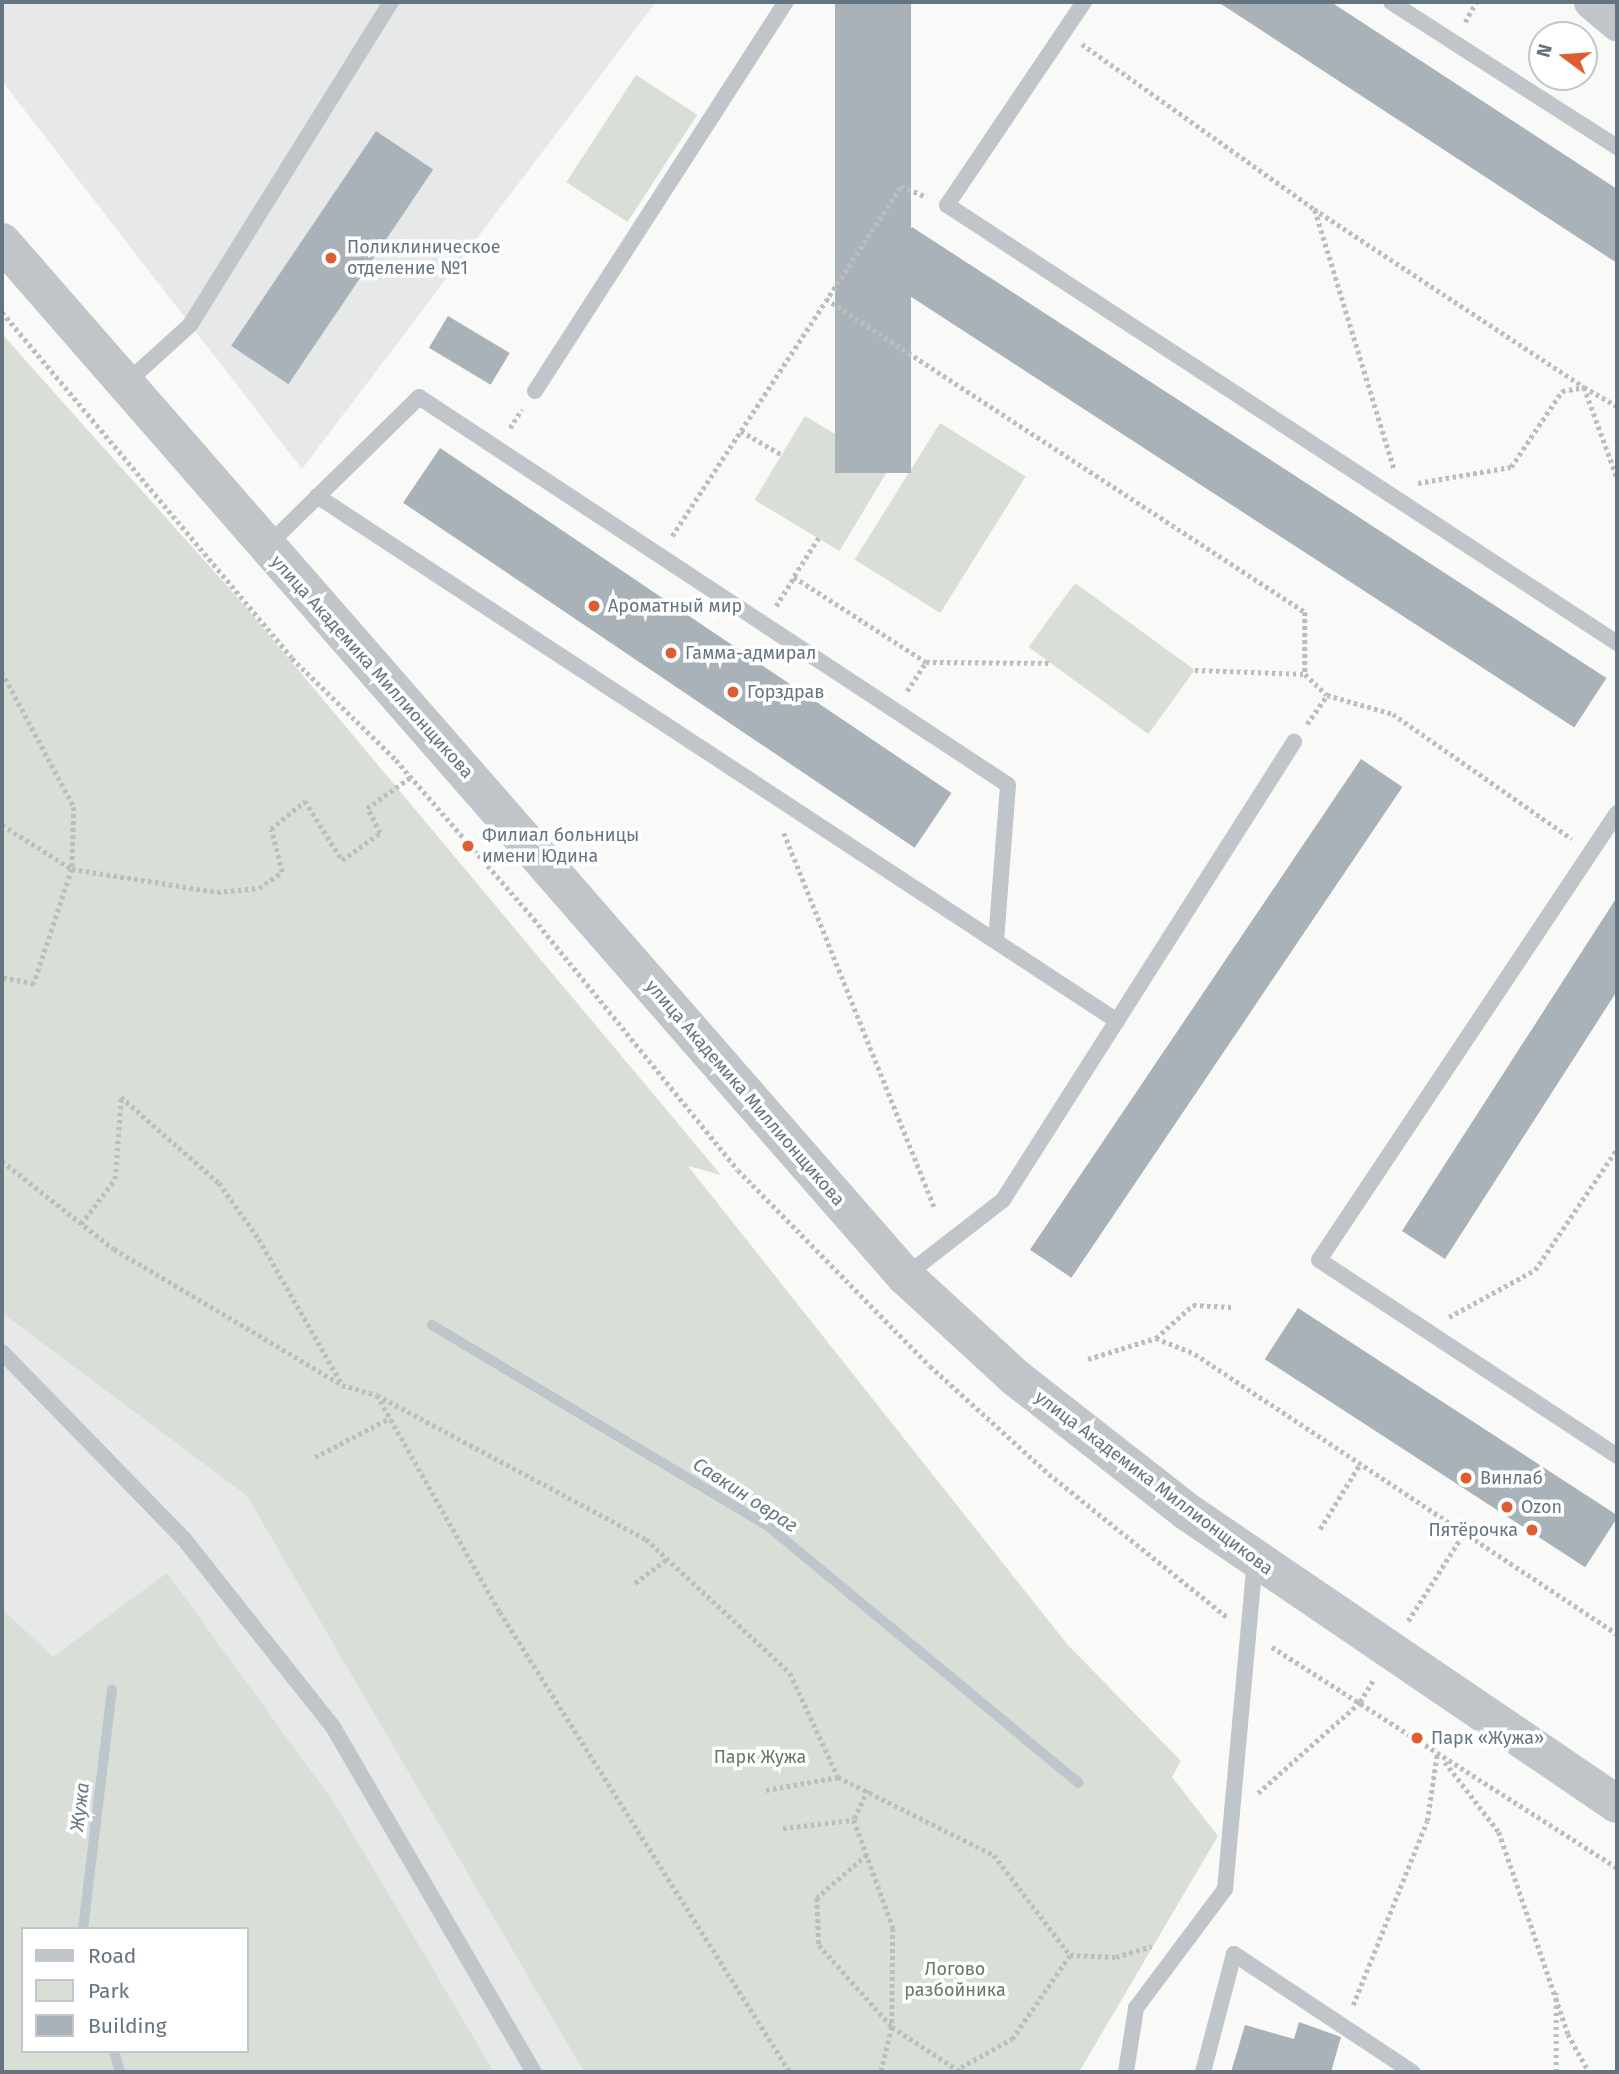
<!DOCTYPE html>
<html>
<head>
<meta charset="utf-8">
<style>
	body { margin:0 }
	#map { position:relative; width:1619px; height:2074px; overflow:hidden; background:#f9f9f7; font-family:"Fira Sans",sans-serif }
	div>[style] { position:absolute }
	.built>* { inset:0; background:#e7e8e8 }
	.green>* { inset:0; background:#d9ded6; transform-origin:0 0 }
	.stream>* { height:10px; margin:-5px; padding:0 5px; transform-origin:5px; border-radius:5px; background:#bcc6cb }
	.building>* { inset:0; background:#a9b2b8; transform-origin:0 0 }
	.path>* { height:4.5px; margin-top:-2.25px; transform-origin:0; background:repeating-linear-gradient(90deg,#bbbec1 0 3.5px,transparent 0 7px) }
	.service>* { height:16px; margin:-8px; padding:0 8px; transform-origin:8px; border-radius:8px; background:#c0c5c9 }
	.minor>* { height:33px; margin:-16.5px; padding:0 16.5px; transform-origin:16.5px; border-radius:16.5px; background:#c0c5c9 }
	.tertiary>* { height:38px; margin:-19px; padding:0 19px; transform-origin:19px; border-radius:19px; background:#c0c5c9 }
	.dots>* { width:19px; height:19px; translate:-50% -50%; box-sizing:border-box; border:4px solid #fff; border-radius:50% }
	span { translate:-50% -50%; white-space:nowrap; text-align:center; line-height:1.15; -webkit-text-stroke:7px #fff; paint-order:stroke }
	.poi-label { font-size:18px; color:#657481 }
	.left { translate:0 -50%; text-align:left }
	.right { translate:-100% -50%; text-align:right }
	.street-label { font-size:18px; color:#657481 }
	.park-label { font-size:18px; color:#677964 }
	.water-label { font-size:19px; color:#657982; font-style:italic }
	.frame { position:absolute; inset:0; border:4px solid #657481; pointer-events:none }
	.legend { position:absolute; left:21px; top:1927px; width:228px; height:126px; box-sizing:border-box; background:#fff; border:2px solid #c1c7cd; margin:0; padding:9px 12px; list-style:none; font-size:21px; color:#657481 }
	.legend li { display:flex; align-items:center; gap:14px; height:35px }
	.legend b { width:35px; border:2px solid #c1c7cd }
	.north { position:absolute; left:1528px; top:21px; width:70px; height:70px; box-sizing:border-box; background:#fff; border:2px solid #c1c7cd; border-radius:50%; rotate:286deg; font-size:19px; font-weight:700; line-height:28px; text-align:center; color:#657481 }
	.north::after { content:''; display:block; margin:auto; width:24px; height:32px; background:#de5e32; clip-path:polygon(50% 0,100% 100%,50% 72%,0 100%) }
</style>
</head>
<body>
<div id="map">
	<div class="built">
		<i style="clip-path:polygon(2px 2px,656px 2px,302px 469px,2px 81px)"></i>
		<i style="clip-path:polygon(evenodd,2px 1313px,247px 1496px,591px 2072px,2px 2072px,2px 1313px,23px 1929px,247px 1929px,247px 2051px,23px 2051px,23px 1929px)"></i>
	</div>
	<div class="green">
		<i style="left:636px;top:75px;width:73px;height:128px;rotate:33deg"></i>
		<i style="clip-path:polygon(2px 334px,244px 605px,721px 1175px,688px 1166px,1067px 1644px,1181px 1761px,1172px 1777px,1218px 1836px,1079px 2072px,584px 2072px,247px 1496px,2px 1313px)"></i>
		<i style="left:805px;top:416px;width:99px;height:98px;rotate:31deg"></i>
		<i style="left:940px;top:423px;width:101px;height:161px;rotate:32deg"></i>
		<i style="left:1075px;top:583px;width:148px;height:79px;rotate:36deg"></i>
		<i style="clip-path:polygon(evenodd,167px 1573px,335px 1804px,494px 2072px,2px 2072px,2px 1609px,53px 1657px,167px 1573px,23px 1929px,247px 1929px,247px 2051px,23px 2051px,23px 1929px)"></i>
	</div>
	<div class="stream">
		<i style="left:432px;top:1325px;width:392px;rotate:30.9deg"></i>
		<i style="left:768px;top:1526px;width:403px;rotate:39.6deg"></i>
		<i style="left:83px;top:1929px;width:241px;rotate:-83.1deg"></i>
		<i style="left:114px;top:2051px;width:22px;rotate:74deg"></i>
	</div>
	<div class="building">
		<i style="left:835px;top:2px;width:76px;height:471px"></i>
		<i style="clip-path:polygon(1218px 2px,1331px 2px,1617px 189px,1617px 263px)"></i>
		<i style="left:376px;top:131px;width:69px;height:259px;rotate:34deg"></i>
		<i style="left:912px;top:227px;width:828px;height:59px;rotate:33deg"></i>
		<i style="left:448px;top:316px;width:72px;height:37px;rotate:31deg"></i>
		<i style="left:440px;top:448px;width:617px;height:66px;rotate:34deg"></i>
		<i style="left:1361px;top:759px;width:50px;height:592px;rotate:34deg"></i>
		<i style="clip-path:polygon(1617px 897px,1617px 991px,1445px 1259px,1402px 1231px)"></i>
		<i style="left:1298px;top:1308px;width:382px;height:61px;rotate:33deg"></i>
		<i style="clip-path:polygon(1299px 2022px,1341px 2037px,1331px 2072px,1231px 2072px,1245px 2025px,1294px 2039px)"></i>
	</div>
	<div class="path">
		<i style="left:1465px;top:22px;width:23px;rotate:-61deg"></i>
		<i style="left:1082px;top:44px;width:285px;rotate:35.4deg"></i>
		<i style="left:1314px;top:209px;width:323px;rotate:33.4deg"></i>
		<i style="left:1584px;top:387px;width:96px;rotate:69.9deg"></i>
		<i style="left:1315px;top:210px;width:271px;rotate:73deg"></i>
		<i style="left:826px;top:299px;width:572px;rotate:33.16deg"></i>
		<i style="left:1305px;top:612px;width:62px;rotate:90deg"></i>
		<i style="left:1305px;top:674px;width:30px;rotate:44deg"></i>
		<i style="left:1327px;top:695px;width:69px;rotate:16.1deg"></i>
		<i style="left:1393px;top:714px;width:218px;rotate:34.9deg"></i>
		<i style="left:2px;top:312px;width:451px;rotate:50deg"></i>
		<i style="left:292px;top:658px;width:146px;rotate:44.4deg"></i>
		<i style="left:396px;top:760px;width:211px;rotate:49deg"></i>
		<i style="left:534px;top:919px;width:323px;rotate:50.9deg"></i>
		<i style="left:738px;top:1170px;width:274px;rotate:45.6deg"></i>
		<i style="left:930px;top:1366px;width:161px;rotate:42.2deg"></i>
		<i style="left:1049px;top:1474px;width:228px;rotate:38.8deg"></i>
		<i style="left:510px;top:428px;width:22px;rotate:-58deg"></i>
		<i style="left:741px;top:431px;width:48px;rotate:30.3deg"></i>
		<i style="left:1418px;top:483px;width:94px;rotate:-9.8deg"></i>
		<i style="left:1511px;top:467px;width:92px;rotate:-56.1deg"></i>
		<i style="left:1562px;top:391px;width:22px;rotate:-10deg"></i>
		<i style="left:1584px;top:387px;width:38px;rotate:30deg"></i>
		<i style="left:672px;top:536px;width:418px;rotate:-56.8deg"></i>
		<i style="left:901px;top:186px;width:28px;rotate:23deg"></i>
		<i style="left:819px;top:538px;width:46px;rotate:122.7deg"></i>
		<i style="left:794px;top:577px;width:157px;rotate:32.8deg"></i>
		<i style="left:926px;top:662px;width:124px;rotate:0.5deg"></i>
		<i style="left:776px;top:606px;width:34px;rotate:-58deg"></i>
		<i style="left:1195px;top:670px;width:110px;rotate:2.1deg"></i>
		<i style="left:2px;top:672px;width:153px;rotate:61.9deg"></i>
		<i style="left:74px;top:807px;width:62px;rotate:91.8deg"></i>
		<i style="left:72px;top:869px;width:121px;rotate:108.3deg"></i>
		<i style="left:34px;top:984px;width:33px;rotate:-169deg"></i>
		<i style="left:907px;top:691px;width:35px;rotate:-57deg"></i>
		<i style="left:1307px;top:724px;width:35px;rotate:-55deg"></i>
		<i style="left:2px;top:825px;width:83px;rotate:32.2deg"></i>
		<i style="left:72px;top:869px;width:147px;rotate:9deg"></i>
		<i style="left:217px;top:892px;width:42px;rotate:-5.4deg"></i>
		<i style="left:259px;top:888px;width:28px;rotate:-35deg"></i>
		<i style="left:282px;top:872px;width:44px;rotate:-104.3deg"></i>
		<i style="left:271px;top:829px;width:44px;rotate:-39.5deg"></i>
		<i style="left:305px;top:801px;width:70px;rotate:57.9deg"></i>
		<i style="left:342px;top:860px;width:47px;rotate:-35.4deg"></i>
		<i style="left:380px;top:833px;width:28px;rotate:-117deg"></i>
		<i style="left:367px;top:808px;width:54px;rotate:-35.2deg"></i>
		<i style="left:784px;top:833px;width:405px;rotate:68.1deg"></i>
		<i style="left:2px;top:1161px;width:142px;rotate:38.2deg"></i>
		<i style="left:114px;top:1249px;width:265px;rotate:30.8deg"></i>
		<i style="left:342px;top:1385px;width:36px;rotate:16deg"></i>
		<i style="left:377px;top:1395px;width:305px;rotate:28.2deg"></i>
		<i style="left:646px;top:1539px;width:197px;rotate:42.9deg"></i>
		<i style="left:790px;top:1673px;width:115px;rotate:65.2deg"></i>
		<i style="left:838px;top:1777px;width:174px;rotate:26.6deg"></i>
		<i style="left:994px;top:1855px;width:126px;rotate:52.8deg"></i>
		<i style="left:1070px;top:1955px;width:46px;rotate:2.5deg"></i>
		<i style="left:1116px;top:1957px;width:37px;rotate:-17deg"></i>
		<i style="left:81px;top:1224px;width:56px;rotate:-52.9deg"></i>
		<i style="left:115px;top:1179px;width:82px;rotate:-85.8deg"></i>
		<i style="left:121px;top:1097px;width:130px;rotate:41.3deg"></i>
		<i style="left:219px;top:1183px;width:69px;rotate:54.5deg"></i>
		<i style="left:259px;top:1239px;width:167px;rotate:60.2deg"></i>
		<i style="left:1449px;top:1317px;width:98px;rotate:-28.7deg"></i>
		<i style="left:1535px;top:1270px;width:146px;rotate:-55.9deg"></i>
		<i style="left:1156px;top:1338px;width:42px;rotate:22.3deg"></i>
		<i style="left:1195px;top:1354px;width:506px;rotate:33.56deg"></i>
		<i style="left:1088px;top:1359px;width:71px;rotate:-17.2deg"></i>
		<i style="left:1156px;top:1338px;width:50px;rotate:-41.7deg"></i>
		<i style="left:1193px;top:1305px;width:38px;rotate:3deg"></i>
		<i style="left:377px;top:1395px;width:249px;rotate:60.5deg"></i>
		<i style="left:500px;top:1612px;width:544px;rotate:57.77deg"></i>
		<i style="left:315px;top:1457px;width:85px;rotate:-27.5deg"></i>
		<i style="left:1320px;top:1529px;width:76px;rotate:-58.4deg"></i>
		<i style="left:635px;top:1583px;width:40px;rotate:-37deg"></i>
		<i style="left:1408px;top:1621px;width:104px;rotate:-57.5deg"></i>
		<i style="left:1272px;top:1647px;width:410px;rotate:32.6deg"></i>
		<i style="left:1445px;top:1762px;width:88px;rotate:52.4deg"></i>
		<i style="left:1499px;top:1832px;width:213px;rotate:71.1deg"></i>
		<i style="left:1568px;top:2034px;width:43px;rotate:61.1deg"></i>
		<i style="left:766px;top:1790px;width:73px;rotate:-10.2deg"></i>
		<i style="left:868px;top:1790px;width:33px;rotate:115deg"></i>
		<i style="left:854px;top:1820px;width:115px;rotate:70.1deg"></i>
		<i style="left:893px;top:1928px;width:99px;rotate:90.6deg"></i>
		<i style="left:892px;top:2027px;width:82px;rotate:33.1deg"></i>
		<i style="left:1258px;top:1793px;width:137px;rotate:-41.7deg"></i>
		<i style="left:1360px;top:1702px;width:26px;rotate:-59deg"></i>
		<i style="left:783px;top:1828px;width:71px;rotate:-6.4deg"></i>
		<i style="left:867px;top:1855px;width:66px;rotate:139.3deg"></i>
		<i style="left:817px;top:1898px;width:47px;rotate:87.6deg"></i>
		<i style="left:819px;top:1945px;width:110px;rotate:48.3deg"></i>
		<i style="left:892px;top:2027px;width:46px;rotate:103.7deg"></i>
		<i style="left:1353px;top:2005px;width:198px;rotate:-68.1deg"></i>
		<i style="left:1427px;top:1821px;width:68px;rotate:-81.5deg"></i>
		<i style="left:961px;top:2067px;width:58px;rotate:-28.8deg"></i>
		<i style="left:1012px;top:2039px;width:102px;rotate:-55.4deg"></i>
		<i style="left:1556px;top:2072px;width:79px;rotate:-90deg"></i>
	</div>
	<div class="service">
		<i style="left:1084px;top:2px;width:245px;rotate:124deg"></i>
		<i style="left:947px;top:205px;width:800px;rotate:33.17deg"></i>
		<i style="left:1391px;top:2px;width:269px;rotate:32.7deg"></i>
		<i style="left:125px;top:384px;width:88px;rotate:-42.2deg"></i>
		<i style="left:190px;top:325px;width:380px;rotate:-58.1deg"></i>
		<i style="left:535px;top:391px;width:463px;rotate:-57.2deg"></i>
		<i style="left:317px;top:496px;width:957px;rotate:33.27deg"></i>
		<i style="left:267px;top:546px;width:213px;rotate:-44.4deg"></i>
		<i style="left:419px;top:397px;width:705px;rotate:33.37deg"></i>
		<i style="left:1008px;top:785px;width:156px;rotate:94.4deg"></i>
		<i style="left:1617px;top:813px;width:537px;rotate:123.69deg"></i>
		<i style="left:1319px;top:1260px;width:357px;rotate:33.3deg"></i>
		<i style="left:905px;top:1276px;width:124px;rotate:-37.8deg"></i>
		<i style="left:1003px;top:1200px;width:543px;rotate:-57.57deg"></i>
		<i style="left:2px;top:1352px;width:261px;rotate:45.8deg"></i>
		<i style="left:184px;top:1539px;width:240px;rotate:51.6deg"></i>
		<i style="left:333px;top:1727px;width:399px;rotate:59.8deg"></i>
		<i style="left:1126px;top:2072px;width:65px;rotate:-81.1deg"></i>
		<i style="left:1136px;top:2008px;width:149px;rotate:-53.2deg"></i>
		<i style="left:1225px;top:1889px;width:329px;rotate:-84.8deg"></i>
		<i style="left:1203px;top:2072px;width:122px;rotate:-75.3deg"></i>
		<i style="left:1234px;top:1954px;width:214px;rotate:33.5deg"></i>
	</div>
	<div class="minor">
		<i style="left:1590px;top:2px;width:35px;rotate:40deg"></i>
	</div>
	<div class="tertiary">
		<i style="left:2px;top:242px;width:1373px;rotate:48.87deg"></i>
		<i style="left:905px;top:1276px;width:151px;rotate:42.6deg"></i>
		<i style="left:1016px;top:1378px;width:216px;rotate:38deg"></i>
		<i style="left:1186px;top:1511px;width:521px;rotate:34.21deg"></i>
	</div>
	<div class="dots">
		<i style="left:331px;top:258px;background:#de5e32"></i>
		<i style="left:594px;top:606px;background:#de5e32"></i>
		<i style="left:671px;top:653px;background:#de5e32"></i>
		<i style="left:733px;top:692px;background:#de5e32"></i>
		<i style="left:468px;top:846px;background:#de5e32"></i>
		<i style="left:1466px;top:1478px;background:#de5e32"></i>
		<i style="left:1507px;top:1507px;background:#de5e32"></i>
		<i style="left:1532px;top:1530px;background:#de5e32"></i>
		<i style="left:1417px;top:1738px;background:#de5e32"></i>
	</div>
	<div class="poi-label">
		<span class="left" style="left:347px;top:258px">Поликлиническое<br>отделение №1</span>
		<span class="left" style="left:608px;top:606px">Ароматный мир</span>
		<span class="left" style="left:685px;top:653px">Гамма-адмирал</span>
		<span class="left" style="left:747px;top:692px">Горздрав</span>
		<span class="left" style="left:482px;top:846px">Филиал больницы<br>имени Юдина</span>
		<span class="left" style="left:1480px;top:1478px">Винлаб</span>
		<span class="left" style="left:1521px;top:1507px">Ozon</span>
		<span class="right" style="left:1518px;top:1530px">Пятёрочка</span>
		<span class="left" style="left:1431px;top:1738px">Парк «Жужа»</span>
	</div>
	<div class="street-label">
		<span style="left:372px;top:667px;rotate:48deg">улица Академика Миллионщикова</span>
		<span style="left:745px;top:1093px;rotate:49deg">улица Академика Миллионщикова</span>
		<span style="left:1154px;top:1483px;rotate:37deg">улица Академика Миллионщикова</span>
	</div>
	<div class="park-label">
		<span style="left:760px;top:1757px">Парк Жужа</span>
		<span style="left:955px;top:1980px">Логово<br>разбойника</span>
	</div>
	<div class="water-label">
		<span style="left:745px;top:1495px;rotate:33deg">Савкин овраг</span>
		<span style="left:80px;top:1807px;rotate:-83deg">Жужа</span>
	</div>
	<div class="frame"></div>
	<ul class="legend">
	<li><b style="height:9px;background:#c0c5c9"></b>Road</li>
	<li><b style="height:19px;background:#d9ded6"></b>Park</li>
	<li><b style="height:19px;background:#a9b2b8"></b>Building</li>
	</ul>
	<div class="north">N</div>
</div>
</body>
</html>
